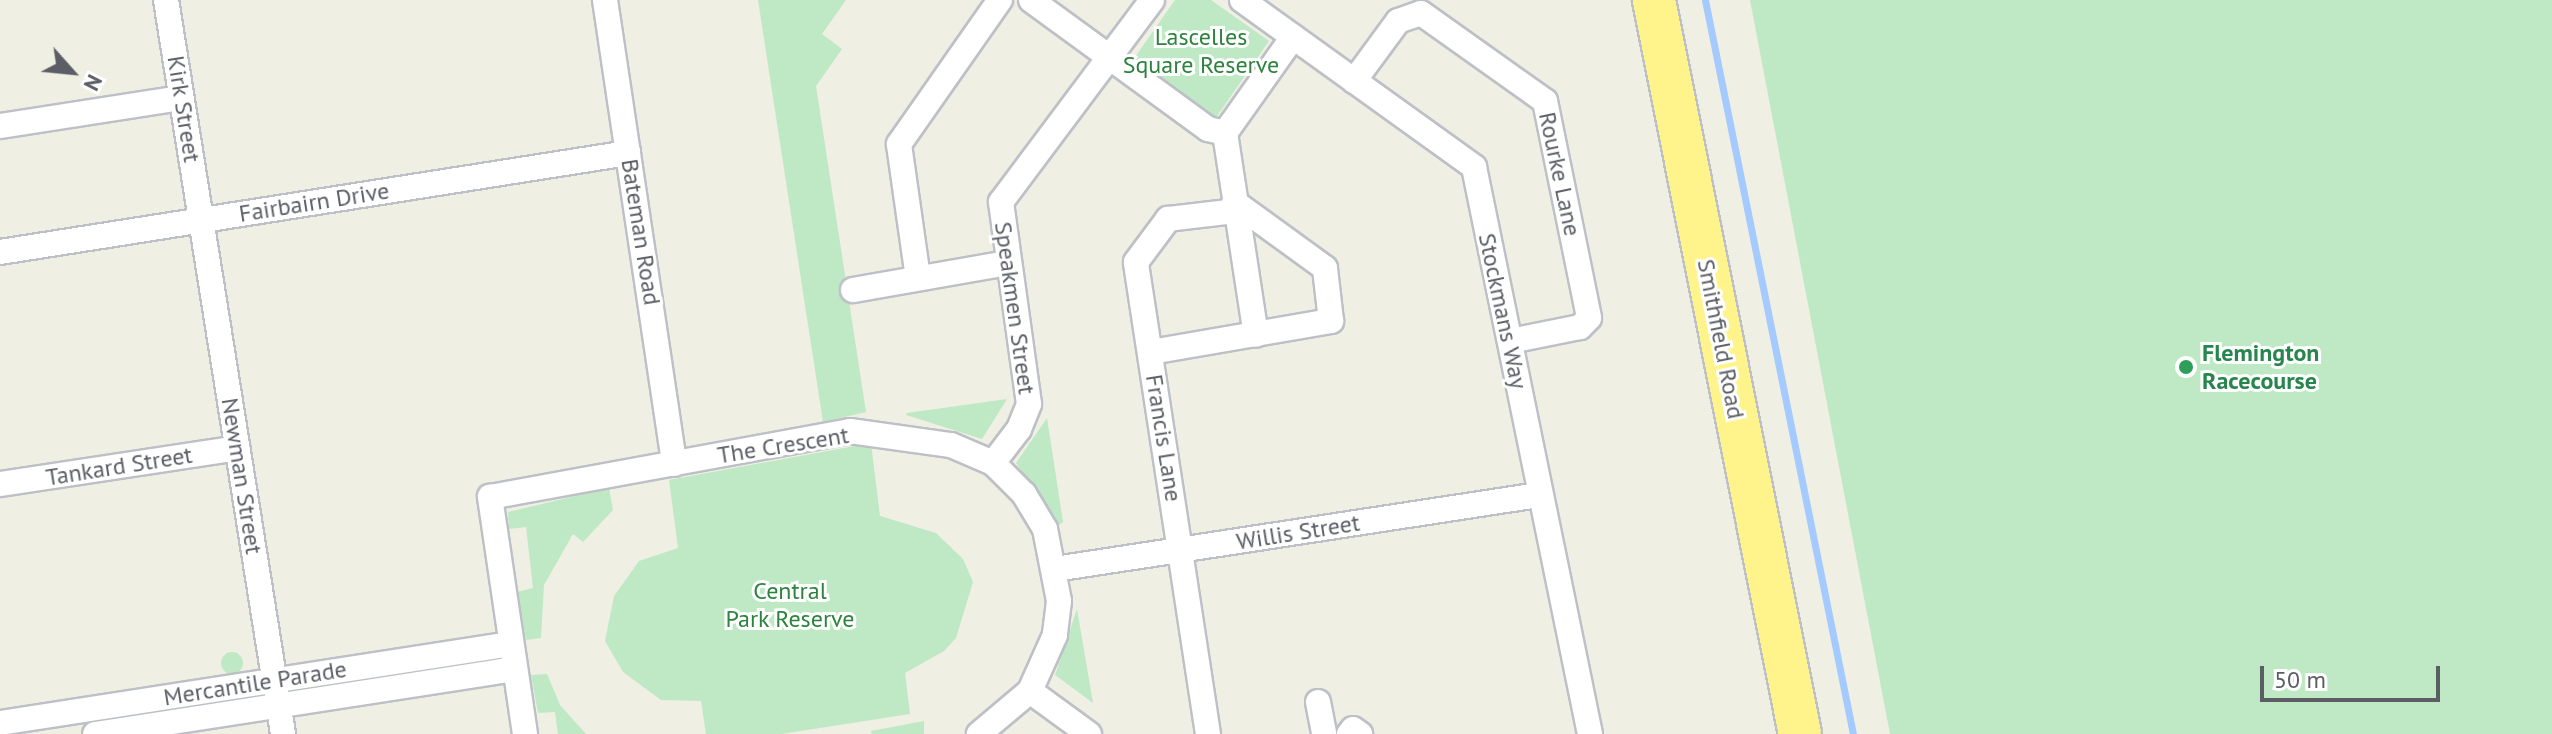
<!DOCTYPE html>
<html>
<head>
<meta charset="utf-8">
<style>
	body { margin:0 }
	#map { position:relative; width:2552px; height:734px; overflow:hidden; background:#efefe3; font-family:"PT Sans",sans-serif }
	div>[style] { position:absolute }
	.green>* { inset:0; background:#bee9c4 }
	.round { border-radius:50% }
	.stream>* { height:7px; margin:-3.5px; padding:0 3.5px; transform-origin:3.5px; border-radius:3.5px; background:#a4caff }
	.roads { filter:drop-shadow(2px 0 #bdc0c6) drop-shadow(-2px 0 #bdc0c6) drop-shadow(0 2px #bdc0c6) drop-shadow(0 -2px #bdc0c6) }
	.street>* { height:24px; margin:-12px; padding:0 12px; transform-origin:12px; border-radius:12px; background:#fff }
	.highway>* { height:42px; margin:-21px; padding:0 21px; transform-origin:21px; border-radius:21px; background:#fff38b }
	.dots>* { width:22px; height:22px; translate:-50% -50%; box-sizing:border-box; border:4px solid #fff; border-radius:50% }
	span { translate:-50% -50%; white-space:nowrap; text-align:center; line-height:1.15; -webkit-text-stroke:6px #fff; paint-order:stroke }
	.park-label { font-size:24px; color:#2d833e }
	.street-label { font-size:24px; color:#5b5e65 }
	.leisure-label { font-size:24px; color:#27864d; font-weight:700 }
	.left { translate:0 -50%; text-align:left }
	.north { position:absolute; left:32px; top:32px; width:80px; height:80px; -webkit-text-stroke:6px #fff; paint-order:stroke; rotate:117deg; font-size:22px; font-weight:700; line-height:32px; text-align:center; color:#5b5e65 }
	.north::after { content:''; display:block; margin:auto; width:28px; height:36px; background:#5b5e65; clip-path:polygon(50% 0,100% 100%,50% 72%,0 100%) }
	.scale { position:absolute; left:2260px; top:666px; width:180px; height:36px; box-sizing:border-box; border:4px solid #5b5e65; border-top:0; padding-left:10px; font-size:24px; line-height:28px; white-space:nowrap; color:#5b5e65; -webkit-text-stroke:6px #fff; paint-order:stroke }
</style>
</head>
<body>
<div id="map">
	<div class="green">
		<i style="clip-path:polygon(758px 0,846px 0,822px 34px,842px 49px,816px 86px,866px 412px,823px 422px)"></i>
		<i style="clip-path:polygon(1175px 0,1211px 0,1269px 41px,1215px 119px,1133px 60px)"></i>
		<i style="clip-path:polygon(1750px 0,2552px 0,2552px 734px,1890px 734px)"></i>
		<i style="clip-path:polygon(1007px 399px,982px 439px,906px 415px,907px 413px)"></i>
		<i style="clip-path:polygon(1047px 418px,1063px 522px,1059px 525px,1016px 463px)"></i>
		<i style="clip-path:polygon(871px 443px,880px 516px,936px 533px,963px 559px,973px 582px,956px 638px,944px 651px,905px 673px,910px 714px,781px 734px,706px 734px,701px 701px,661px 700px,623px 672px,605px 641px,614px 596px,639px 561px,678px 548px,669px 480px)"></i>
		<i style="clip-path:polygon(609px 488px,613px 510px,583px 542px,573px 534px,544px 585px,541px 638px,526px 640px,517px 592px,533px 588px,526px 527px,509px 529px,508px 512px)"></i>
		<i style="clip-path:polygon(1077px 609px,1093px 703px,1055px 675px)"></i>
		<i class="round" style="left:221px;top:652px;width:22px;height:22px"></i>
		<i style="clip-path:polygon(488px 658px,487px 663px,309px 690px,308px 684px)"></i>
		<i style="clip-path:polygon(547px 674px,560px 705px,586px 734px,558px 734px,555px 712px,538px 713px,531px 675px)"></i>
		<i style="clip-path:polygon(924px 721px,924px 734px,872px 734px,871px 731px)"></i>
	</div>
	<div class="stream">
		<i style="left:1705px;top:0;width:749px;rotate:78.6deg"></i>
	</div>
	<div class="roads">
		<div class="street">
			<i style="left:166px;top:0;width:743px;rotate:80.94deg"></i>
			<i style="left:605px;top:0;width:469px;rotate:81.5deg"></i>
			<i style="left:1031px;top:0;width:219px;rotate:36.1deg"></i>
			<i style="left:1208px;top:129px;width:17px;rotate:13deg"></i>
			<i style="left:1225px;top:133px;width:118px;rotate:-54.7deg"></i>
			<i style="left:1242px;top:0;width:286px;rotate:35.7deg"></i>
			<i style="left:1474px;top:167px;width:579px;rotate:78.44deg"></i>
			<i style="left:1354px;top:81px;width:74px;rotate:-53.7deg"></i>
			<i style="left:1398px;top:21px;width:24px;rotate:-19deg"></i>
			<i style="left:1421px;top:13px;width:152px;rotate:35.4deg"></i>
			<i style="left:1545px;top:101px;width:221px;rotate:78.5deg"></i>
			<i style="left:1589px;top:318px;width:13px;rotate:135deg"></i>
			<i style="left:1580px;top:327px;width:71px;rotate:168.7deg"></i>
			<i style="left:0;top:126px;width:183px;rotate:-8.8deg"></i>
			<i style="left:1225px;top:133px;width:204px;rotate:81.3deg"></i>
			<i style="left:0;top:252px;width:636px;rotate:-8.96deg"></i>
			<i style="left:918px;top:278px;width:135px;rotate:-98.1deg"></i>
			<i style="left:899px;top:144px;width:176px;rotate:-55deg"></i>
			<i style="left:853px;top:290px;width:157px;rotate:-9.9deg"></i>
			<i style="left:1151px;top:352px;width:183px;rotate:-9.8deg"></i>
			<i style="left:1331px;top:321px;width:53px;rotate:-96.5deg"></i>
			<i style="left:1325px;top:268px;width:112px;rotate:-144deg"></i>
			<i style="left:993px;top:463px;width:43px;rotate:-52.6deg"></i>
			<i style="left:1019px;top:429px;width:27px;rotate:-68deg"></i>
			<i style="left:1029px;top:404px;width:204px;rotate:-97.9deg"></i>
			<i style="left:1001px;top:202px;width:252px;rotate:-53.2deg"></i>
			<i style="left:0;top:484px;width:240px;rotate:-8.6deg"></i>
			<i style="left:1055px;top:569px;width:491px;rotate:-8.7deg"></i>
			<i style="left:1030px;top:691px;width:73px;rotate:36.1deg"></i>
			<i style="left:1318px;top:702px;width:33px;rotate:79deg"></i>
			<i style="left:0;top:723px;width:517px;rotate:-8.79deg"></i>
			<i style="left:95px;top:734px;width:425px;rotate:-8.8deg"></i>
			<i style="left:525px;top:734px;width:240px;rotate:-98.4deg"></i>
			<i style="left:490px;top:497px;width:366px;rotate:-10.4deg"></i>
			<i style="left:850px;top:431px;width:102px;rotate:7.9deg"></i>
			<i style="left:951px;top:445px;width:46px;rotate:23.2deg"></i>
			<i style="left:993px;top:463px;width:44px;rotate:45deg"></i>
			<i style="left:1024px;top:494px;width:41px;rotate:59deg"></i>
			<i style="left:1045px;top:529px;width:73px;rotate:79deg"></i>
			<i style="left:1059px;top:601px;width:34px;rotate:97deg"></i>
			<i style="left:1055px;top:635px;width:61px;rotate:114.1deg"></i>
			<i style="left:1030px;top:691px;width:67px;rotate:139.9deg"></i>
			<i style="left:1208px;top:734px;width:477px;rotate:-98.7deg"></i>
			<i style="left:1136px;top:262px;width:54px;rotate:-53.3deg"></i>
			<i style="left:1168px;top:219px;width:68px;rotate:-6.7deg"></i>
			<i style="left:1349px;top:734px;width:6px;rotate:-51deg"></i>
			<i style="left:1353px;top:729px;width:9px;rotate:36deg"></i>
		</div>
		<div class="highway">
			<i style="left:1654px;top:0;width:748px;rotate:78.75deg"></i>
		</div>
	</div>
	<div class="dots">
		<i style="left:2186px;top:367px;background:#2e9e5b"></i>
	</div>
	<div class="park-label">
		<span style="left:1201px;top:51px">Lascelles<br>Square Reserve</span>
		<span style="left:790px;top:605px">Central<br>Park Reserve</span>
	</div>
	<div class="street-label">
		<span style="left:184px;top:109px;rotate:81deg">Kirk Street</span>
		<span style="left:1560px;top:174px;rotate:78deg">Rourke Lane</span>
		<span style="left:314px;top:202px;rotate:-9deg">Fairbairn Drive</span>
		<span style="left:641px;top:232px;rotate:81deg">Bateman Road</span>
		<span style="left:1015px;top:308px;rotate:82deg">Speakmen Street</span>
		<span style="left:1503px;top:311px;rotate:78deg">Stockmans Way</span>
		<span style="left:1721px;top:339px;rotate:79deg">Smithfield Road</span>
		<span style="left:1164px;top:438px;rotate:81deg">Francis Lane</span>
		<span style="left:783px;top:445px;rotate:-9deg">The Crescent</span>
		<span style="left:119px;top:466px;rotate:-9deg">Tankard Street</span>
		<span style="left:242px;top:476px;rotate:81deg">Newman Street</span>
		<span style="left:1298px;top:532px;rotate:-9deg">Willis Street</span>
		<span style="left:255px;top:683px;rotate:-9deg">Mercantile Parade</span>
	</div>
	<div class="leisure-label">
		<span class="left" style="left:2202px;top:367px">Flemington<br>Racecourse</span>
	</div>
	<div class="north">N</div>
	<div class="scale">50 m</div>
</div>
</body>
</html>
